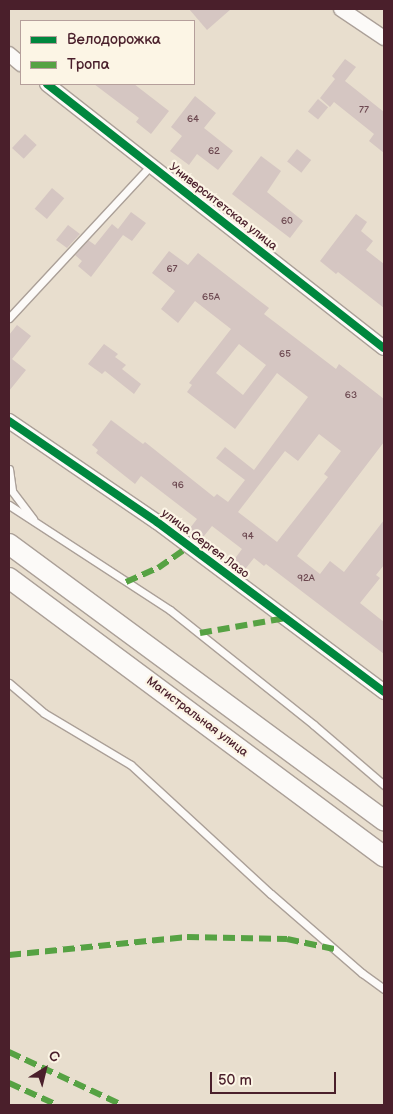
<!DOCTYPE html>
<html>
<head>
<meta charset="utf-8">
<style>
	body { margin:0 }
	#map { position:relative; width:393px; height:1114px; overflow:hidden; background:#e8dece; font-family:"Balsamiq Sans",sans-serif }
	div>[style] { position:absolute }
	.building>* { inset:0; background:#d5c6c2; transform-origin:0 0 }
	.roads { filter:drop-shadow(1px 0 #aba098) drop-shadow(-1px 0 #aba098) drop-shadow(0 1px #aba098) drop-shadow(0 -1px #aba098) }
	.lane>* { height:7px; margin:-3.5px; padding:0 3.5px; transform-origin:3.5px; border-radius:3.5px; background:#fcfaf8 }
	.street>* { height:14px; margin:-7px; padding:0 7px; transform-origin:7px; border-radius:7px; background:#fcfaf8 }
	.secondary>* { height:20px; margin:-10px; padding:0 10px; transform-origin:10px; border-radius:10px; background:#fcfaf8 }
	.quiet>* { height:6px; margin-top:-3px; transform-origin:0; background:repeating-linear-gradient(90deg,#56a243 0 12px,transparent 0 18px) }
	.cycleway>* { height:8px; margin:-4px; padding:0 4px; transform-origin:4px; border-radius:4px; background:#00873e }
	span { translate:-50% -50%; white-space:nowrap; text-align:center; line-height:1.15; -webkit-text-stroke:4.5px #fcf5e5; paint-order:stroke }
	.number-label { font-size:10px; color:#6d4951 }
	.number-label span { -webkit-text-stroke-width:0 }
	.street-label { font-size:12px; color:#4a1f2b }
	.frame { position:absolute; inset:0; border:10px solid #4a1f2b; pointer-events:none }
	.legend { position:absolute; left:20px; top:20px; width:175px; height:65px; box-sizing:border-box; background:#fcf5e5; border:1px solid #b59f9b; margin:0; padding:6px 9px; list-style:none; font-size:15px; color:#4a1f2b }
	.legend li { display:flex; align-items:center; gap:10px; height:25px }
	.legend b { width:25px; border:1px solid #b59f9b }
	.north { position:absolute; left:20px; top:1044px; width:50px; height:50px; -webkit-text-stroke:4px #fcf5e5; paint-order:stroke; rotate:36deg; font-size:14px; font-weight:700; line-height:20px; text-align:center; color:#4a1f2b }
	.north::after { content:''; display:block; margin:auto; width:18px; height:22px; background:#4a1f2b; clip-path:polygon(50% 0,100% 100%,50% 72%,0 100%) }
	.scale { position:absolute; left:210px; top:1072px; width:126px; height:22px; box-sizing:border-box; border:2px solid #4a1f2b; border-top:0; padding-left:6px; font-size:15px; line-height:18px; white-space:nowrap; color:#4a1f2b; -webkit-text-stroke:4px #fcf5e5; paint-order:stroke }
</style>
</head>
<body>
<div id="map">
	<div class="building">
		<i style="clip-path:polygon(189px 9px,231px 9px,207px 30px)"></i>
		<i style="clip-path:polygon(345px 59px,356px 67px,345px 81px,384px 112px,384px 153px,369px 141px,374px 134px,334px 102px,330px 107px,320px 98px,335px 79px,332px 76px)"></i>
		<i style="clip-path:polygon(94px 84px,134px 84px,169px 111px,151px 134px,136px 122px,139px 118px)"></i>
		<i style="clip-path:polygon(195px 96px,216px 113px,204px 128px,233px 151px,218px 170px,197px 154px,189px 165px,170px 151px,182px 136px,171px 127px)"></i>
		<i style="left:318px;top:99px;width:13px;height:16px;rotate:39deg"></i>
		<i style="left:25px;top:134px;width:16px;height:19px;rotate:43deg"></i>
		<i style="left:297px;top:149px;width:18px;height:16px;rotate:38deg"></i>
		<i style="clip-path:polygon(261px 156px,281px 171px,267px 192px,303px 221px,290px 238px,232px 194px)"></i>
		<i style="left:52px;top:188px;width:16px;height:27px;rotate:40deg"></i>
		<i style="clip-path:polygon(131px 212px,146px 223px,132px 241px,123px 235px,91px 277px,78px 266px,82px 261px,75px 255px,88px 240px,95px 245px,112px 224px,118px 229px)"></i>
		<i style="clip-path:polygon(356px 214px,367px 222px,361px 231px,373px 241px,366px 250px,384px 264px,384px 308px,338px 272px,336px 274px,320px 261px)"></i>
		<i style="clip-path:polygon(68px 225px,80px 234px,67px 248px,56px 240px)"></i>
		<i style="clip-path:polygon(evenodd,169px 251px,188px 265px,198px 253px,269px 308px,264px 314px,336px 369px,339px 364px,384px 399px,384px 442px,297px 556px,320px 574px,330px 561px,344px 572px,384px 520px,384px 565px,376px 575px,380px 578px,360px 603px,384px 622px,384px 654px,266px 564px,264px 566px,254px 558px,242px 573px,231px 564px,242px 549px,212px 526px,200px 541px,187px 532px,197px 519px,141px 476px,135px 484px,96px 453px,98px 450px,92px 445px,111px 420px,143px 444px,145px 442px,214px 497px,217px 494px,228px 502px,245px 480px,216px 458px,225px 447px,254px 470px,308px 397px,277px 373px,235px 429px,187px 392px,192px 385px,189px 383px,231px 329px,195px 301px,178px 323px,161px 309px,175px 291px,152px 273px,169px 251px,239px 344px,266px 365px,243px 395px,216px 373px,239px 344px,169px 251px,319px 434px,341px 451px,324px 474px,328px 477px,277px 542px,238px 512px,285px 451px,298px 461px,319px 434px)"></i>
		<i style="clip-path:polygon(17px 325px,31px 336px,12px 359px,26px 370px,9px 391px,9px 335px)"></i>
		<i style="clip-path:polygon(104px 344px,118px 354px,115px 357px,126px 365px,122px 369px,141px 384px,134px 394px,105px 371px,102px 374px,88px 364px)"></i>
	</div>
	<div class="roads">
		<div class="lane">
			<i style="left:9px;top:318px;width:209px;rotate:-47.1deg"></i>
			<i style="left:9px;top:469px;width:22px;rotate:82deg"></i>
			<i style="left:12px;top:491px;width:35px;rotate:53deg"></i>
			<i style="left:9px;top:505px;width:192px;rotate:33.1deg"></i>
			<i style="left:170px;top:610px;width:184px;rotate:38.6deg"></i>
			<i style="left:314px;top:725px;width:92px;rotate:40.6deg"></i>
			<i style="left:9px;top:683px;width:46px;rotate:40.6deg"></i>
			<i style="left:44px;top:713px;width:101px;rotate:30.9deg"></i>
			<i style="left:131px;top:765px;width:190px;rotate:42.7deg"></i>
			<i style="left:271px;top:894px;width:121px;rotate:41deg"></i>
			<i style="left:362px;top:973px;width:27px;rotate:36deg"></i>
		</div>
		<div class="street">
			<i style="left:341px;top:9px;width:52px;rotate:34deg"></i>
			<i style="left:9px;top:54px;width:16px;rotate:40deg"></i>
			<i style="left:47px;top:84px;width:428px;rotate:38.1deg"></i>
			<i style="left:9px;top:421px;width:179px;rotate:34.3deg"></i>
			<i style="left:157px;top:522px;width:284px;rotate:36.8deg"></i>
		</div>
		<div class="secondary">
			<i style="left:9px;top:544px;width:466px;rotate:36.4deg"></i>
			<i style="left:9px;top:578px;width:467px;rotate:36.6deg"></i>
		</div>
	</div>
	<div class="quiet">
		<i style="left:126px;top:582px;width:35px;rotate:-24deg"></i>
		<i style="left:158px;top:568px;width:38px;rotate:-35deg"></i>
		<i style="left:200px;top:633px;width:87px;rotate:-9.9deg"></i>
		<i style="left:9px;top:955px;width:179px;rotate:-5.8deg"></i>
		<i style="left:187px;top:937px;width:100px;rotate:1.1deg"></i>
		<i style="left:287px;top:939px;width:48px;rotate:12deg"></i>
		<i style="left:9px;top:1052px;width:125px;rotate:25.1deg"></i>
		<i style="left:9px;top:1083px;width:53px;rotate:24.6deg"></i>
	</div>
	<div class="cycleway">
		<i style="left:47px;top:84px;width:428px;rotate:38.1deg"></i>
		<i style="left:9px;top:421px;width:179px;rotate:34.3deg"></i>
		<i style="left:157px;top:522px;width:284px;rotate:36.8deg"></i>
	</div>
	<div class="number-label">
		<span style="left:364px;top:111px">77</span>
		<span style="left:193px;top:120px">64</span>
		<span style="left:214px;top:152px">62</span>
		<span style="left:287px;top:222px">60</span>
		<span style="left:172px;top:270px">67</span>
		<span style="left:211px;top:298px">65А</span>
		<span style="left:285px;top:355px">65</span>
		<span style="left:351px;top:396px">63</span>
		<span style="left:178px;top:486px">96</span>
		<span style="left:248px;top:537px">94</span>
		<span style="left:306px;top:579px">92А</span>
	</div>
	<div class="street-label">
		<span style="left:223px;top:207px;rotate:38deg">Университетская улица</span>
		<span style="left:205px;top:544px;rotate:37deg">улица Сергея Лазо</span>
		<span style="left:197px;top:717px;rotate:37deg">Магистральная улица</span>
	</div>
	<div class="frame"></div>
	<ul class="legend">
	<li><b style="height:6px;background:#00873e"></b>Велодорожка</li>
	<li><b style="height:6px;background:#56a243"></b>Тропа</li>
	</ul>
	<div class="north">С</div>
	<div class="scale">50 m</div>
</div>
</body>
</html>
